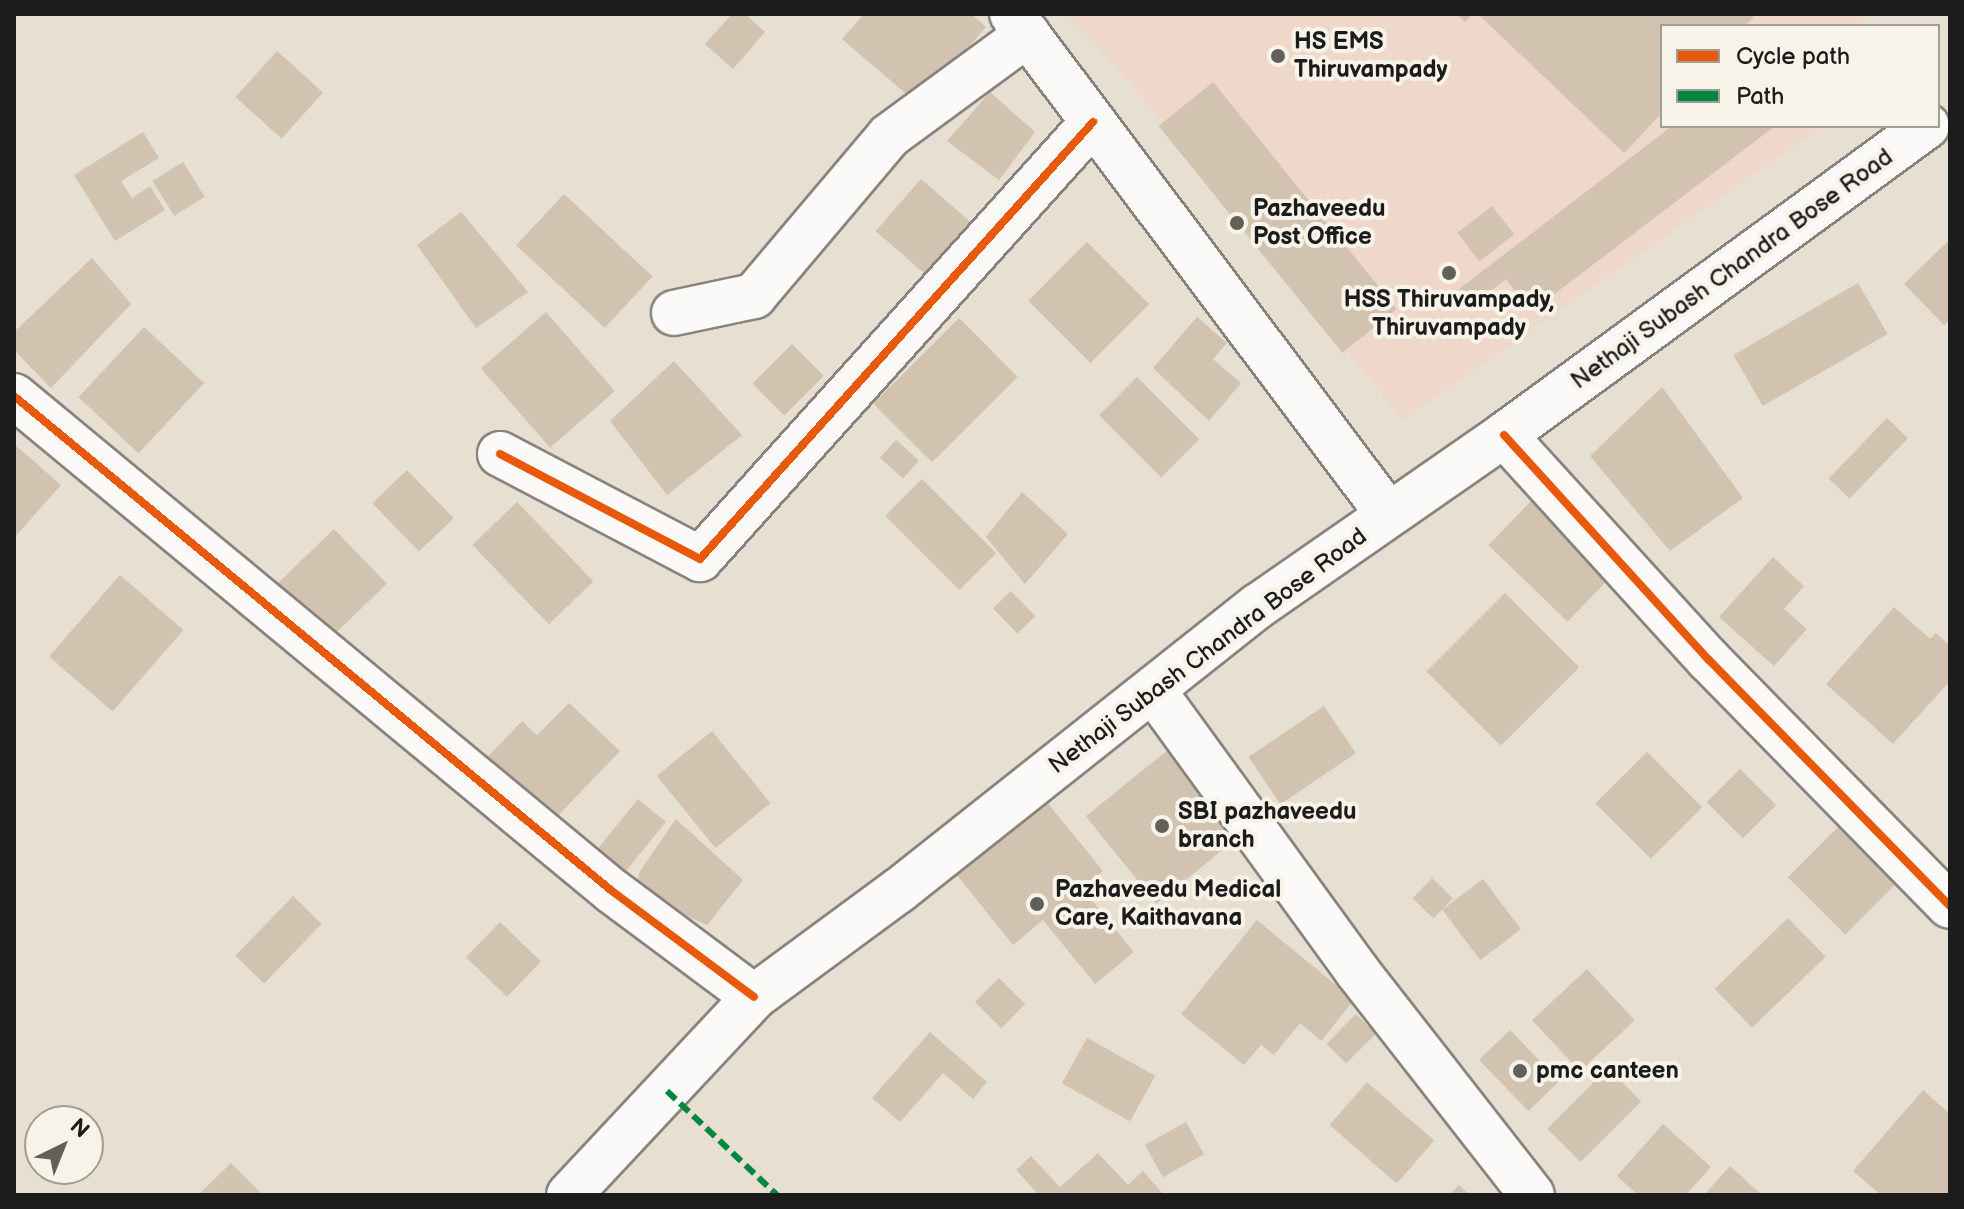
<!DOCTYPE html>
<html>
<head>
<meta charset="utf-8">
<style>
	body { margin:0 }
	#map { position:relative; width:1964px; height:1209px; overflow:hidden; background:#e7dfd1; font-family:"Balsamiq Sans",sans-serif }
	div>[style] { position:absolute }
	.built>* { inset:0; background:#efd7ca }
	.building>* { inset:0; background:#d2c2b0; transform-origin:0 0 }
	.roads { filter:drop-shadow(2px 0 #88847d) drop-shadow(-2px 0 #88847d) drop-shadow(0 2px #88847d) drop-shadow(0 -2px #88847d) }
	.minor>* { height:44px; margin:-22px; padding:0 22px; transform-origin:22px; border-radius:22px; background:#fbfaf8 }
	.major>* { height:44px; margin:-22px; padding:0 22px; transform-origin:22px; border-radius:22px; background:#fbfaf8 }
	.quiet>* { height:6px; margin-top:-3px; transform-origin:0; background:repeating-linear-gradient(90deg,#00873e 0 12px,transparent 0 18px) }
	.cycleway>* { height:8px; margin:-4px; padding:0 4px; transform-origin:4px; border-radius:4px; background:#e8590c }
	.dots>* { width:22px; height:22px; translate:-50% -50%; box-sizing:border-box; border:4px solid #f7f3e8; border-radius:50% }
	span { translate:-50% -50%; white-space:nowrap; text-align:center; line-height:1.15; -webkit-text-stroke:8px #f7f3e8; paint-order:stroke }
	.poi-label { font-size:24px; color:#1c1c1c; font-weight:700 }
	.left { translate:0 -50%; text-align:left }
	.street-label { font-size:24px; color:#1c1c1c }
	.frame { position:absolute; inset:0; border:16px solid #1c1c1c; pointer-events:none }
	.legend { position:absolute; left:1660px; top:24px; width:280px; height:104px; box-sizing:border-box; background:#f7f3e8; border:2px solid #9f9d96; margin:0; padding:10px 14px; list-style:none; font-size:24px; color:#1c1c1c }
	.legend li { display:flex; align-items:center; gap:16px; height:40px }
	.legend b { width:40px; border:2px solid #9f9d96 }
	.north { position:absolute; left:24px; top:1105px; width:80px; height:80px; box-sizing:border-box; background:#f7f3e8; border:2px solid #9f9d96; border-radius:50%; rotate:43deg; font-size:22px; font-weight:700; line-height:32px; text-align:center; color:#1c1c1c }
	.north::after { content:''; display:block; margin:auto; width:28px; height:36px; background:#63605b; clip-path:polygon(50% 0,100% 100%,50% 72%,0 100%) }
</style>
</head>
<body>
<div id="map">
	<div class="built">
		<i style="clip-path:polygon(1066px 14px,1857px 14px,1867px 26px,1662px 26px,1662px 126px,1823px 126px,1403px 420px,1127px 79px)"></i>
	</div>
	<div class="building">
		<i style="clip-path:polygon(732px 14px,745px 14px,765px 32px,733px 69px,705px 44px)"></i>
		<i style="clip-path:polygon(864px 14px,971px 14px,986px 27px,919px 105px,842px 39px)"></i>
		<i style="clip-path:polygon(1457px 14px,1473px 14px,1465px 22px)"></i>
		<i style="clip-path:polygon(1478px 14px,1756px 14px,1745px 26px,1662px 26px,1662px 113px,1624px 153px)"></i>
		<i style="left:277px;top:51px;width:62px;height:62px;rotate:42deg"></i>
		<i style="left:1213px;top:82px;width:292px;height:70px;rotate:51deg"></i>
		<i style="clip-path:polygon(990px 92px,1035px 132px,999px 180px,947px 141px)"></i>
		<i style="clip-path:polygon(1672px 126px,1775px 126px,1531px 312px,1506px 279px,1471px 306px,1459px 289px)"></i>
		<i style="clip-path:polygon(143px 132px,159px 158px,121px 181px,132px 198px,150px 186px,165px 210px,115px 241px,74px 175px)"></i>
		<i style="left:183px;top:162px;width:41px;height:36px;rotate:58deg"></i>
		<i style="left:921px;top:179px;width:68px;height:69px;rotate:41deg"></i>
		<i style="left:564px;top:194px;width:121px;height:70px;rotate:43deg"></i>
		<i style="left:1492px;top:206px;width:36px;height:44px;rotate:52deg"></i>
		<i style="clip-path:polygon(461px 212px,528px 292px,476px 328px,417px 245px)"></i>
		<i style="clip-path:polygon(1950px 239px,1950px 320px,1944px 325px,1904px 284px)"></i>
		<i style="left:1087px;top:242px;width:88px;height:83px;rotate:45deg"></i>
		<i style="clip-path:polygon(92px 258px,131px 304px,51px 388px,14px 350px,14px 332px)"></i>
		<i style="left:1858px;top:283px;width:59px;height:144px;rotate:60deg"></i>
		<i style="left:546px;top:312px;width:105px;height:86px;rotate:49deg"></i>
		<i style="clip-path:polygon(1197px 317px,1227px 343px,1213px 359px,1241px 383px,1209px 421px,1153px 368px)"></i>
		<i style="left:959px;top:318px;width:83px;height:121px;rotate:45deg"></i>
		<i style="left:144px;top:327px;width:82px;height:96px;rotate:43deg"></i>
		<i style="left:792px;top:344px;width:45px;height:56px;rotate:45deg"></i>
		<i style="clip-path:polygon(674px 361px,742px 435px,667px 495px,610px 421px)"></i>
		<i style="left:1137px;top:377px;width:88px;height:54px;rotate:45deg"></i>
		<i style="clip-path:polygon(1662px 387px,1743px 498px,1670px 551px,1590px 456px)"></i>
		<i style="left:1887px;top:418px;width:29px;height:84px;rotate:44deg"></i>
		<i style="left:896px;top:440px;width:31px;height:24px;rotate:42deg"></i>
		<i style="clip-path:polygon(14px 444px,61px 485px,14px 538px)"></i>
		<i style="left:407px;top:470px;width:67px;height:48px;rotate:46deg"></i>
		<i style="left:922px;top:479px;width:105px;height:52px;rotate:45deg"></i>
		<i style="clip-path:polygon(1022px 492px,1068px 534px,1025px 584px,986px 537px)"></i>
		<i style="left:1535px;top:497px;width:110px;height:67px;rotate:44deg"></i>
		<i style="left:517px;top:502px;width:110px;height:62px;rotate:46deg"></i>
		<i style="left:334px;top:529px;width:76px;height:78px;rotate:46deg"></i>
		<i style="clip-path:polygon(1773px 557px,1804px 586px,1784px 609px,1807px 629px,1774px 666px,1719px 617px)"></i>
		<i style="left:120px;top:575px;width:84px;height:108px;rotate:41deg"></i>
		<i style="left:1011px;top:591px;width:35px;height:25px;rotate:46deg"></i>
		<i style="left:1505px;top:593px;width:105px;height:111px;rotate:45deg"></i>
		<i style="clip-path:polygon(1894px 607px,1930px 639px,1936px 633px,1950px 646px,1950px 681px,1893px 744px,1826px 684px)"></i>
		<i style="clip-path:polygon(569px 703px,620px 751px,547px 827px,481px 764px,522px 721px,537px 735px)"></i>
		<i style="left:1324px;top:706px;width:57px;height:91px;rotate:56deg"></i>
		<i style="left:712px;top:731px;width:93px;height:71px;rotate:51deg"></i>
		<i style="left:1169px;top:749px;width:112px;height:107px;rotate:51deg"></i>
		<i style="left:1647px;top:752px;width:78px;height:73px;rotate:45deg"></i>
		<i style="left:1740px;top:769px;width:51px;height:47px;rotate:45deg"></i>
		<i style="clip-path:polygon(1042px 796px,1103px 871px,1082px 888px,1134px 952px,1095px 984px,1043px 920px,1013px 945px,952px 869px)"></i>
		<i style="left:638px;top:799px;width:36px;height:72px;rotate:39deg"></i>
		<i style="clip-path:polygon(676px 819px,743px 880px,707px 925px,634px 892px,640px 871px)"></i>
		<i style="left:1843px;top:822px;width:81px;height:78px;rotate:45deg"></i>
		<i style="left:1432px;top:878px;width:29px;height:28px;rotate:44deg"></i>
		<i style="left:1483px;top:879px;width:63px;height:51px;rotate:53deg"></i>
		<i style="left:293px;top:896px;width:40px;height:83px;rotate:44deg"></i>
		<i style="left:1788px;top:918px;width:54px;height:102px;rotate:46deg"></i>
		<i style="clip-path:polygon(1257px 920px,1354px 1000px,1321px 1041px,1300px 1023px,1274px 1055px,1261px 1045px,1244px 1065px,1181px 1014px)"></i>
		<i style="left:500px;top:922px;width:57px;height:49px;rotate:44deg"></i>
		<i style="left:1587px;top:969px;width:70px;height:75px;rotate:47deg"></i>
		<i style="left:999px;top:978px;width:37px;height:34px;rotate:45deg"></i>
		<i style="left:1356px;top:1014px;width:28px;height:42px;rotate:45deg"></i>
		<i style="left:1510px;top:1030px;width:71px;height:43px;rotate:46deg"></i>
		<i style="clip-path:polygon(930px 1032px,987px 1082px,973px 1099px,943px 1073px,900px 1122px,872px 1098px)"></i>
		<i style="left:1087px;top:1038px;width:78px;height:52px;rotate:29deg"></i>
		<i style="left:1608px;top:1068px;width:47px;height:86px;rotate:45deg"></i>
		<i style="left:1367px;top:1082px;width:89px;height:57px;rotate:41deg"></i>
		<i style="clip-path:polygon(1923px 1090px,1950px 1114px,1950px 1195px,1881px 1195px,1853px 1171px)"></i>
		<i style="left:1186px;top:1122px;width:37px;height:47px;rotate:61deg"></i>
		<i style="clip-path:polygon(1663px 1124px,1711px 1167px,1686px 1195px,1638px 1195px,1617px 1176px)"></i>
		<i style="clip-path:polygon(1098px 1153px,1128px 1185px,1143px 1171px,1164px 1195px,1039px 1195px,1016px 1170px,1031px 1156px,1060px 1187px)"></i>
		<i style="clip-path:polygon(231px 1163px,263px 1195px,198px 1195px)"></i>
		<i style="clip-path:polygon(1730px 1166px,1762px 1195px,1704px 1195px)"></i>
		<i style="clip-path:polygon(1459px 1185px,1470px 1195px,1449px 1195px)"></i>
	</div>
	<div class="roads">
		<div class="minor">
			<i style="left:1012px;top:14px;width:626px;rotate:53.06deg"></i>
			<i style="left:674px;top:313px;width:82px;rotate:-12deg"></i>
			<i style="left:754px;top:296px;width:209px;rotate:-49.8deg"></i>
			<i style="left:889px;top:136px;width:172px;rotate:-36.3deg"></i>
			<i style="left:14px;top:396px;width:776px;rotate:39.62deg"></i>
			<i style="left:612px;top:891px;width:177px;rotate:36.7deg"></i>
			<i style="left:1504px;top:435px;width:304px;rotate:47.7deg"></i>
			<i style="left:1709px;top:660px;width:344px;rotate:45.6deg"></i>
			<i style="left:500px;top:454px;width:226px;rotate:27.7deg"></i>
			<i style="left:700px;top:559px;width:588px;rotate:-48.03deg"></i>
			<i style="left:1153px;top:690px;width:347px;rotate:54deg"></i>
			<i style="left:1357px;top:971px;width:284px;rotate:52deg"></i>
		</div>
		<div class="major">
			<i style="left:569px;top:1195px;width:271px;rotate:-46.9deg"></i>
			<i style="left:754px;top:997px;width:179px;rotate:-36.4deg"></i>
			<i style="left:898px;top:891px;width:459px;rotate:-38.4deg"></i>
			<i style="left:1258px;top:606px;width:300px;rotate:-34.8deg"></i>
			<i style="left:1504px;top:435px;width:524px;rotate:-36.15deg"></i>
		</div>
	</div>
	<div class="quiet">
		<i style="left:667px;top:1091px;width:151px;rotate:43.4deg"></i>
	</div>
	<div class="cycleway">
		<i style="left:14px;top:396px;width:776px;rotate:39.62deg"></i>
		<i style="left:612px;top:891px;width:177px;rotate:36.7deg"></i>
		<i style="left:1504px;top:435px;width:304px;rotate:47.7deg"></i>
		<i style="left:1709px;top:660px;width:344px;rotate:45.6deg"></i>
		<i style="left:500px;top:454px;width:226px;rotate:27.7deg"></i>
		<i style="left:700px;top:559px;width:588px;rotate:-48.03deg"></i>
	</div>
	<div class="dots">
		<i style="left:1278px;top:56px;background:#63605b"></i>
		<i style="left:1237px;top:223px;background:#63605b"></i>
		<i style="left:1449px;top:273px;background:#63605b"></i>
		<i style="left:1162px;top:826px;background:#63605b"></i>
		<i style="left:1037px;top:904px;background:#63605b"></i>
		<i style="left:1520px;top:1071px;background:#63605b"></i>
	</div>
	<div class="poi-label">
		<span class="left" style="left:1294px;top:56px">HS EMS<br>Thiruvampady</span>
		<span class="left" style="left:1253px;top:223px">Pazhaveedu<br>Post Office</span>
		<span style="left:1449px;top:314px">HSS Thiruvampady,<br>Thiruvampady</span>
		<span class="left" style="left:1178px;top:826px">SBI pazhaveedu<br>branch</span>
		<span class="left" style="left:1055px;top:904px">Pazhaveedu Medical<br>Care, Kaithavana</span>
		<span class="left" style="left:1536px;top:1071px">pmc canteen</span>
	</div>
	<div class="street-label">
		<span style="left:1732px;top:269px;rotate:-36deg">Nethaji Subash Chandra Bose Road</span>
		<span style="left:1208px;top:651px;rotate:-37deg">Nethaji Subash Chandra Bose Road</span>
	</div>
	<div class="frame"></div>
	<ul class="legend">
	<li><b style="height:10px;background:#e8590c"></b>Cycle path</li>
	<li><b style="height:10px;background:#00873e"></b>Path</li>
	</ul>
	<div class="north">N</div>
</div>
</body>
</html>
